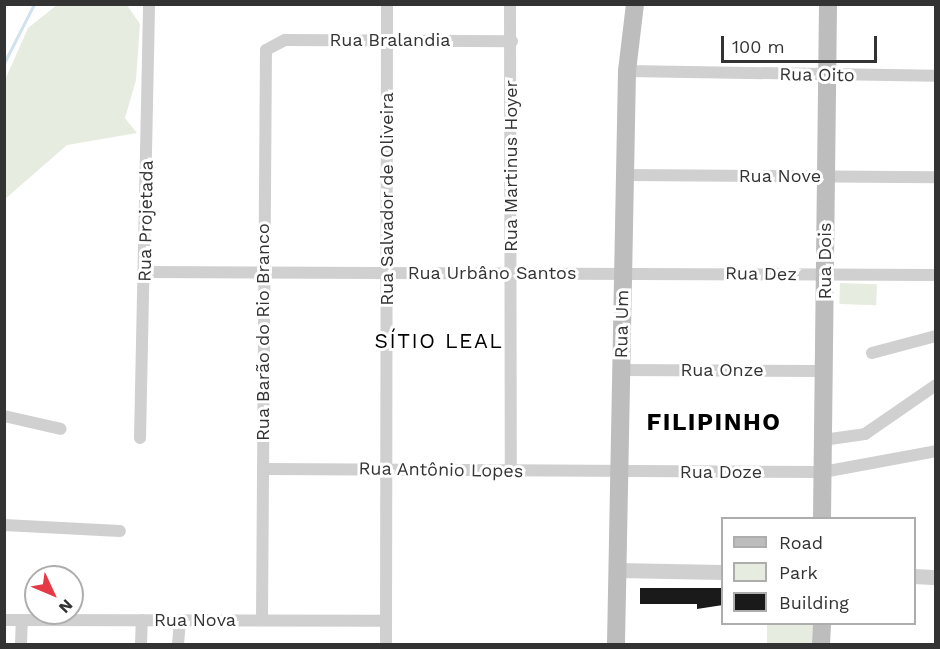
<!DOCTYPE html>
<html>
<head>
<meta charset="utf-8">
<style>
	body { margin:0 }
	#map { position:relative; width:940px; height:649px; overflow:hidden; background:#fff; font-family:"Work Sans",sans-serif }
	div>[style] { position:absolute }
	.green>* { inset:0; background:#e6ecdf; transform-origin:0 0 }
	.stream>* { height:3px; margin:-1.5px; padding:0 1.5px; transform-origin:1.5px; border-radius:1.5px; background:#cfe2ee }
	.building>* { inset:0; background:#1a1a1a }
	.minor>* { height:12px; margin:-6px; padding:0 6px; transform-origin:6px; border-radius:6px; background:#d0d0d0 }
	.tertiary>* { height:15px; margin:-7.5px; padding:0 7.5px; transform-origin:7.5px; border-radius:7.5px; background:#d0d0d0 }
	.secondary>* { height:18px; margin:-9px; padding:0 9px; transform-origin:9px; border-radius:9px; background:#bdbdbd }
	span { translate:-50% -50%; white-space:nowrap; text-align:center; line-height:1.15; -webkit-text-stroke:6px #fff; paint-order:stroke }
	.street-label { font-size:18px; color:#333 }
	.quarter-label { font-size:21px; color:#000; letter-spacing:1.5px }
	.district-label { font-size:24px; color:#000; font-weight:700; letter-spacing:1.5px }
	.frame { position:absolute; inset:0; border:6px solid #333; pointer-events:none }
	.legend { position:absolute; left:721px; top:517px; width:195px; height:108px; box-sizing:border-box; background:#fff; border:2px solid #adadad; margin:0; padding:8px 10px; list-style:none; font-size:18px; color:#333 }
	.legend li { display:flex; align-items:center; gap:12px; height:30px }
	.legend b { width:30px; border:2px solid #adadad }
	.north { position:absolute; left:24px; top:565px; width:60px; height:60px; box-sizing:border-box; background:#fff; border:2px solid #adadad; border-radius:50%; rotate:134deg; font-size:16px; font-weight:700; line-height:24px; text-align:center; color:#333 }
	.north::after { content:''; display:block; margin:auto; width:21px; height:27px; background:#e63946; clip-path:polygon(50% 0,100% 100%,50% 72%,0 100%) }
	.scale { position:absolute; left:721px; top:36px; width:156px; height:27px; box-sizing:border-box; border:3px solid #333; border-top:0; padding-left:8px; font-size:18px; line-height:21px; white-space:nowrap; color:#333; -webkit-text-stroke:4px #fff; paint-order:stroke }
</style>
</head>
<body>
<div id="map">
	<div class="green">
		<i style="clip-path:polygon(57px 5px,127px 5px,140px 24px,136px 80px,125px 118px,137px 133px,67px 145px,5px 199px,5px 80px,28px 28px)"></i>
		<i style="left:840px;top:283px;width:37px;height:21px;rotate:2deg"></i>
		<i style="left:767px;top:624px;width:46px;height:20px"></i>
	</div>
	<div class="stream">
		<i style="left:4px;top:63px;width:66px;rotate:-63deg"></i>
	</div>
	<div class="building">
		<i style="clip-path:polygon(640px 588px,723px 588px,723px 605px,697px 609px,697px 604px,640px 604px)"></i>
	</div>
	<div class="minor">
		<i style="left:510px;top:4px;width:467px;rotate:89.9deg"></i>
		<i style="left:627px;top:71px;width:309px;rotate:0.9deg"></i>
		<i style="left:625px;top:175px;width:311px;rotate:0.4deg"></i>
		<i style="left:145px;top:272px;width:791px;rotate:0.22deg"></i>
		<i style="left:872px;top:353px;width:66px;rotate:-14.9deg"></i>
		<i style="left:621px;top:370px;width:202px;rotate:0.3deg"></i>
		<i style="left:4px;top:416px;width:58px;rotate:12.8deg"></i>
		<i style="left:140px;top:438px;width:434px;rotate:-88.8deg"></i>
		<i style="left:823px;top:440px;width:42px;rotate:-8.1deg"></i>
		<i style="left:865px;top:434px;width:86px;rotate:-34.6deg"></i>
		<i style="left:263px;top:469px;width:560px;rotate:0.31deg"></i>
		<i style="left:823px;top:472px;width:115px;rotate:-10.5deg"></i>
		<i style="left:4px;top:525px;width:116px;rotate:3deg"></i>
		<i style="left:4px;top:620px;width:382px;rotate:0.1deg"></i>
		<i style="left:262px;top:620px;width:570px;rotate:-89.6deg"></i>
		<i style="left:266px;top:50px;width:21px;rotate:-28deg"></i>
		<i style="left:285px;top:40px;width:227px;rotate:0.3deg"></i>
		<i style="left:21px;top:644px;width:24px;rotate:-88deg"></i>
		<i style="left:141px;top:644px;width:24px;rotate:-88deg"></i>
		<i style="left:178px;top:644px;width:24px;rotate:-85deg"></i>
		<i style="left:386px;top:644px;width:640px;rotate:-89.91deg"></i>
	</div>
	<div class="tertiary">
		<i style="left:617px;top:570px;width:105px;rotate:1.1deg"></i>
		<i style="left:914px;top:576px;width:22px;rotate:3deg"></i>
	</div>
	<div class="secondary">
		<i style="left:822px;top:518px;width:514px;rotate:-89.33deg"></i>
		<i style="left:616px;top:644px;width:573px;rotate:-88.9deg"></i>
		<i style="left:627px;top:71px;width:67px;rotate:-83.2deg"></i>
		<i style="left:821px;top:644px;width:20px;rotate:-87deg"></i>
	</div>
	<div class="street-label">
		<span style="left:390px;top:40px">Rua Bralandia</span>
		<span style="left:817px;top:75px;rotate:1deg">Rua Oito</span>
		<span style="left:511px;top:166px;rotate:-90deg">Rua Martinus Hoyer</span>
		<span style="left:780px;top:176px">Rua Nove</span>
		<span style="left:387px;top:199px;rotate:-90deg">Rua Salvador de Oliveira</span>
		<span style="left:146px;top:221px;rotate:-89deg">Rua Projetada</span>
		<span style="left:825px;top:261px;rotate:-90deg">Rua Dois</span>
		<span style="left:492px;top:273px">Rua Urbâno Santos</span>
		<span style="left:761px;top:274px;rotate:1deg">Rua Dez</span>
		<span style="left:622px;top:324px;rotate:-89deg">Rua Um</span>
		<span style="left:263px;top:332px;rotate:-90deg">Rua Barão do Rio Branco</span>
		<span style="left:722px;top:370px">Rua Onze</span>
		<span style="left:441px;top:470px;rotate:1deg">Rua Antônio Lopes</span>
		<span style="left:721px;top:472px">Rua Doze</span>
		<span style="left:195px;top:620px">Rua Nova</span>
	</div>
	<div class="quarter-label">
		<span style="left:439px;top:341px">SÍTIO LEAL</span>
	</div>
	<div class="district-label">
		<span style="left:714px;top:423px">FILIPINHO</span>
	</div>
	<div class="frame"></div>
	<ul class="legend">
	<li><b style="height:8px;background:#bdbdbd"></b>Road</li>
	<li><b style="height:16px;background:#e6ecdf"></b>Park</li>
	<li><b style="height:16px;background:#1a1a1a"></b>Building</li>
	</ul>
	<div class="north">N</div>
	<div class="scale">100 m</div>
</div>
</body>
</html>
